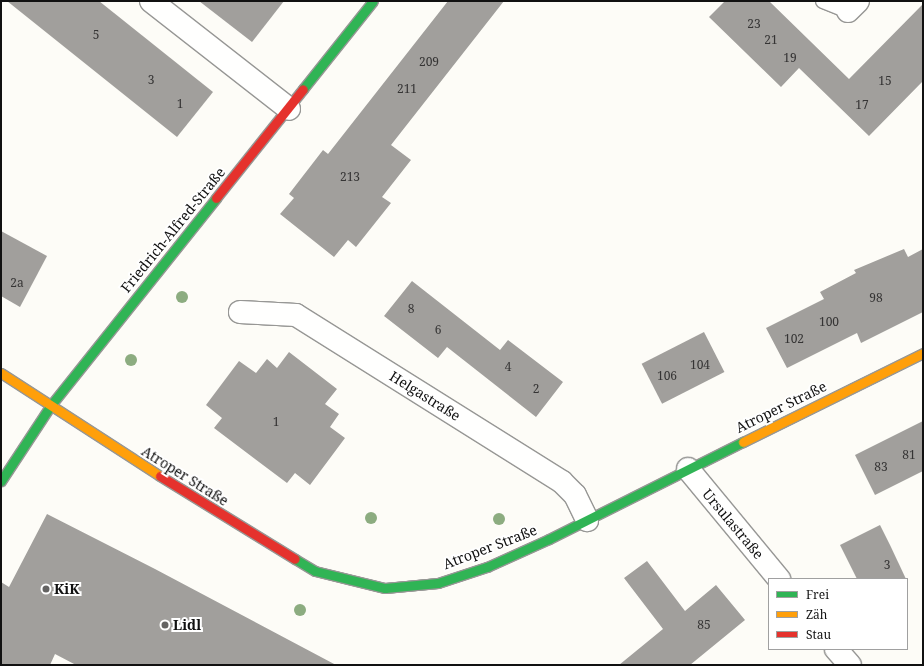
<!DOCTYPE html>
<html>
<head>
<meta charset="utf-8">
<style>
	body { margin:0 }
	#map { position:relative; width:924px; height:666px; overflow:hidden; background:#fdfcf7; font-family:"Noto Serif",serif }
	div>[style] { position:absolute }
	.building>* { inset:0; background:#a19f9c; transform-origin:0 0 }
	.roads { filter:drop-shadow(1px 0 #979795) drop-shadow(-1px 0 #979795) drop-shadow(0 1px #979795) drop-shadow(0 -1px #979795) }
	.lane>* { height:14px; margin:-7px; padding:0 7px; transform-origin:7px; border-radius:7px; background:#fffffe }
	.street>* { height:22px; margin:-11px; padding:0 11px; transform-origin:11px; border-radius:11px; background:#fffffe }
	.fast>* { height:9px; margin:-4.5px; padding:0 4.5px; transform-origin:4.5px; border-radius:4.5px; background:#30b455 }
	.slow>* { height:9px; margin:-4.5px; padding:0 4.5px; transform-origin:4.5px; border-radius:4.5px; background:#ff9f0a }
	.jam>* { height:9px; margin:-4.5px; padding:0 4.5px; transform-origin:4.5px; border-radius:4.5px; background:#e5322d }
	.trees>* { width:12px; height:12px; margin:-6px; border-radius:50%; background:#8cac80 }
	.dots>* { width:11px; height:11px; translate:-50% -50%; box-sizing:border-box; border:2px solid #fff; border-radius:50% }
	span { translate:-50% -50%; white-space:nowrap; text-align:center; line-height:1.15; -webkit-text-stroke:4px #fff; paint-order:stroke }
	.number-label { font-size:12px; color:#353434 }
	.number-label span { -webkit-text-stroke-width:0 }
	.street-label { font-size:14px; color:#111 }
	.poi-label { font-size:14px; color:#111; font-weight:700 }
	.left { translate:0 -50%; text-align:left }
	.frame { position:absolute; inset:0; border:2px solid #111; pointer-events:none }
	.legend { position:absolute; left:768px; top:578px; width:140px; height:72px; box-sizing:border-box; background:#fff; border:1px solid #a0a0a0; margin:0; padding:5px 7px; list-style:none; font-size:12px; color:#111 }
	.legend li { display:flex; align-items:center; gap:8px; height:20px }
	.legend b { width:20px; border:1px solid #a0a0a0 }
</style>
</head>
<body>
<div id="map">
	<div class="building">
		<i style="clip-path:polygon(7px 1px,99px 1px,213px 92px,177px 137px)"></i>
		<i style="clip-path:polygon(199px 1px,284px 1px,252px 42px)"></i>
		<i style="clip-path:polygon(448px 1px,504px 1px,391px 145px,411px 160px,382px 197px,391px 203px,356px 247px,348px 240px,334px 257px,280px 214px,294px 198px,289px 194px,323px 150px,328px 154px)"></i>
		<i style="clip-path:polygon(725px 1px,769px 1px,849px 79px,923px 4px,923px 81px,869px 136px,799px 68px,781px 87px,709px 17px)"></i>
		<i style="clip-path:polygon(1px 231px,47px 256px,20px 307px,1px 296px)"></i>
		<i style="clip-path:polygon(904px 249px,908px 257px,923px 249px,923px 312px,861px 343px,857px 333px,787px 368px,766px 328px,824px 299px,820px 292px,856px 273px,854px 270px)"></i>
		<i style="clip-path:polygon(412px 281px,500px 350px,508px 340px,563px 382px,536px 417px,447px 347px,438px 358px,384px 316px)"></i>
		<i style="left:704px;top:332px;width:45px;height:70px;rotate:63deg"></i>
		<i style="clip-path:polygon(289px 352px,337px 389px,325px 404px,339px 414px,330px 427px,345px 438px,310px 485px,295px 473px,287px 483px,214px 428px,222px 418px,206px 405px,239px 361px,256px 373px,267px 359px,277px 368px)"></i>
		<i style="clip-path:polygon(923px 421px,923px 471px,875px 495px,855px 455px)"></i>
		<i style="clip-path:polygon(47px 514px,155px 569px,336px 665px,76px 665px,55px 654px,50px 665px,1px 665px,1px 582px,9px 587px)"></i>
		<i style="clip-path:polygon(880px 525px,890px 545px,906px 579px,857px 579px,840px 545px)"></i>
		<i style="clip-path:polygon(647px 561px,685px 611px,716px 585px,745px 620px,690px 665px,619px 665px,663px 629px,624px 578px)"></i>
	</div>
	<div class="roads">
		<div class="lane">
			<i style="left:823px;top:1px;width:27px;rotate:22deg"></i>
		</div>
		<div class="street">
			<i style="left:151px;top:1px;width:175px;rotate:38deg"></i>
			<i style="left:848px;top:11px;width:14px;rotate:-45deg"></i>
			<i style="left:240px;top:312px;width:56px;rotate:3.1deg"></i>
			<i style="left:296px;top:315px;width:314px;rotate:32.1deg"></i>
			<i style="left:562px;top:482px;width:18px;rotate:45deg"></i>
			<i style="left:575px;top:495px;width:28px;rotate:64deg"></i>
			<i style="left:688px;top:469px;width:143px;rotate:50.4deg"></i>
			<i style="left:836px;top:649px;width:21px;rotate:49deg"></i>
		</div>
		<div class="fast">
			<i style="left:303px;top:89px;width:112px;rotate:-51.5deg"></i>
			<i style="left:1px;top:481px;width:91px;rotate:-56.7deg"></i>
			<i style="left:51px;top:405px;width:265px;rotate:-51.4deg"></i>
			<i style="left:295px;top:559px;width:23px;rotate:31deg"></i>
			<i style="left:315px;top:571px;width:72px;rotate:13.7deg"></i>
			<i style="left:385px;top:588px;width:53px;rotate:-5.4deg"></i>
			<i style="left:438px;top:583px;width:52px;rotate:-18.1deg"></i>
			<i style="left:487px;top:567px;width:68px;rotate:-24.3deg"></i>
			<i style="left:549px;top:539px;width:217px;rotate:-26.6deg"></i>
		</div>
		<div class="slow">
			<i style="left:1px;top:373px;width:189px;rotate:32.9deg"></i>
			<i style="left:743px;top:442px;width:201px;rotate:-26.3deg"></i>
		</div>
		<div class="jam">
			<i style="left:216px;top:198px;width:139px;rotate:-51.4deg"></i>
			<i style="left:160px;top:476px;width:158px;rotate:31.6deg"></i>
		</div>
	</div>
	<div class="trees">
		<i style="left:182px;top:297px"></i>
		<i style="left:131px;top:360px"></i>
		<i style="left:371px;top:518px"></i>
		<i style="left:499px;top:519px"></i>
		<i style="left:300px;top:610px"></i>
	</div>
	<div class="dots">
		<i style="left:46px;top:589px;background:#646362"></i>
		<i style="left:165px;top:625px;background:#646362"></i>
	</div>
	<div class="number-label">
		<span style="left:754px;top:24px">23</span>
		<span style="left:96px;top:35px">5</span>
		<span style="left:771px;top:40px">21</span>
		<span style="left:790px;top:58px">19</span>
		<span style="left:429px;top:62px">209</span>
		<span style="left:151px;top:80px">3</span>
		<span style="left:885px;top:81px">15</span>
		<span style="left:407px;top:89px">211</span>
		<span style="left:180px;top:104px">1</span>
		<span style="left:862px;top:105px">17</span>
		<span style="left:350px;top:177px">213</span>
		<span style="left:17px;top:283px">2a</span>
		<span style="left:876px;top:298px">98</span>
		<span style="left:411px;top:309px">8</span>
		<span style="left:829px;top:322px">100</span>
		<span style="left:438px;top:330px">6</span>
		<span style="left:794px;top:339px">102</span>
		<span style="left:700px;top:365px">104</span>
		<span style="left:508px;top:367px">4</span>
		<span style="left:667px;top:376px">106</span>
		<span style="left:536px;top:389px">2</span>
		<span style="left:276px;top:422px">1</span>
		<span style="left:909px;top:455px">81</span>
		<span style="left:881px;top:467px">83</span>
		<span style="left:887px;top:565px">3</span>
		<span style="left:704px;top:625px">85</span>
	</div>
	<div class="street-label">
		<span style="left:173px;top:230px;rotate:-51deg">Friedrich-Alfred-Straße</span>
		<span style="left:425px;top:396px;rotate:32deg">Helgastraße</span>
		<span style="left:781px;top:407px;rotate:-26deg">Atroper Straße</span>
		<span style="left:185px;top:476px;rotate:32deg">Atroper Straße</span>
		<span style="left:733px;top:524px;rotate:50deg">Ursulastraße</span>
		<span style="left:490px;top:547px;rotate:-21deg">Atroper Straße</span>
	</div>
	<div class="poi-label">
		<span class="left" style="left:54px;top:589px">KiK</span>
		<span class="left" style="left:173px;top:625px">Lidl</span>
	</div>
	<div class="frame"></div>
	<ul class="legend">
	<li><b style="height:5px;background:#30b455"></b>Frei</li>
	<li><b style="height:5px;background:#ff9f0a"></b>Zäh</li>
	<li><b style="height:5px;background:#e5322d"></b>Stau</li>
	</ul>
</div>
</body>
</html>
